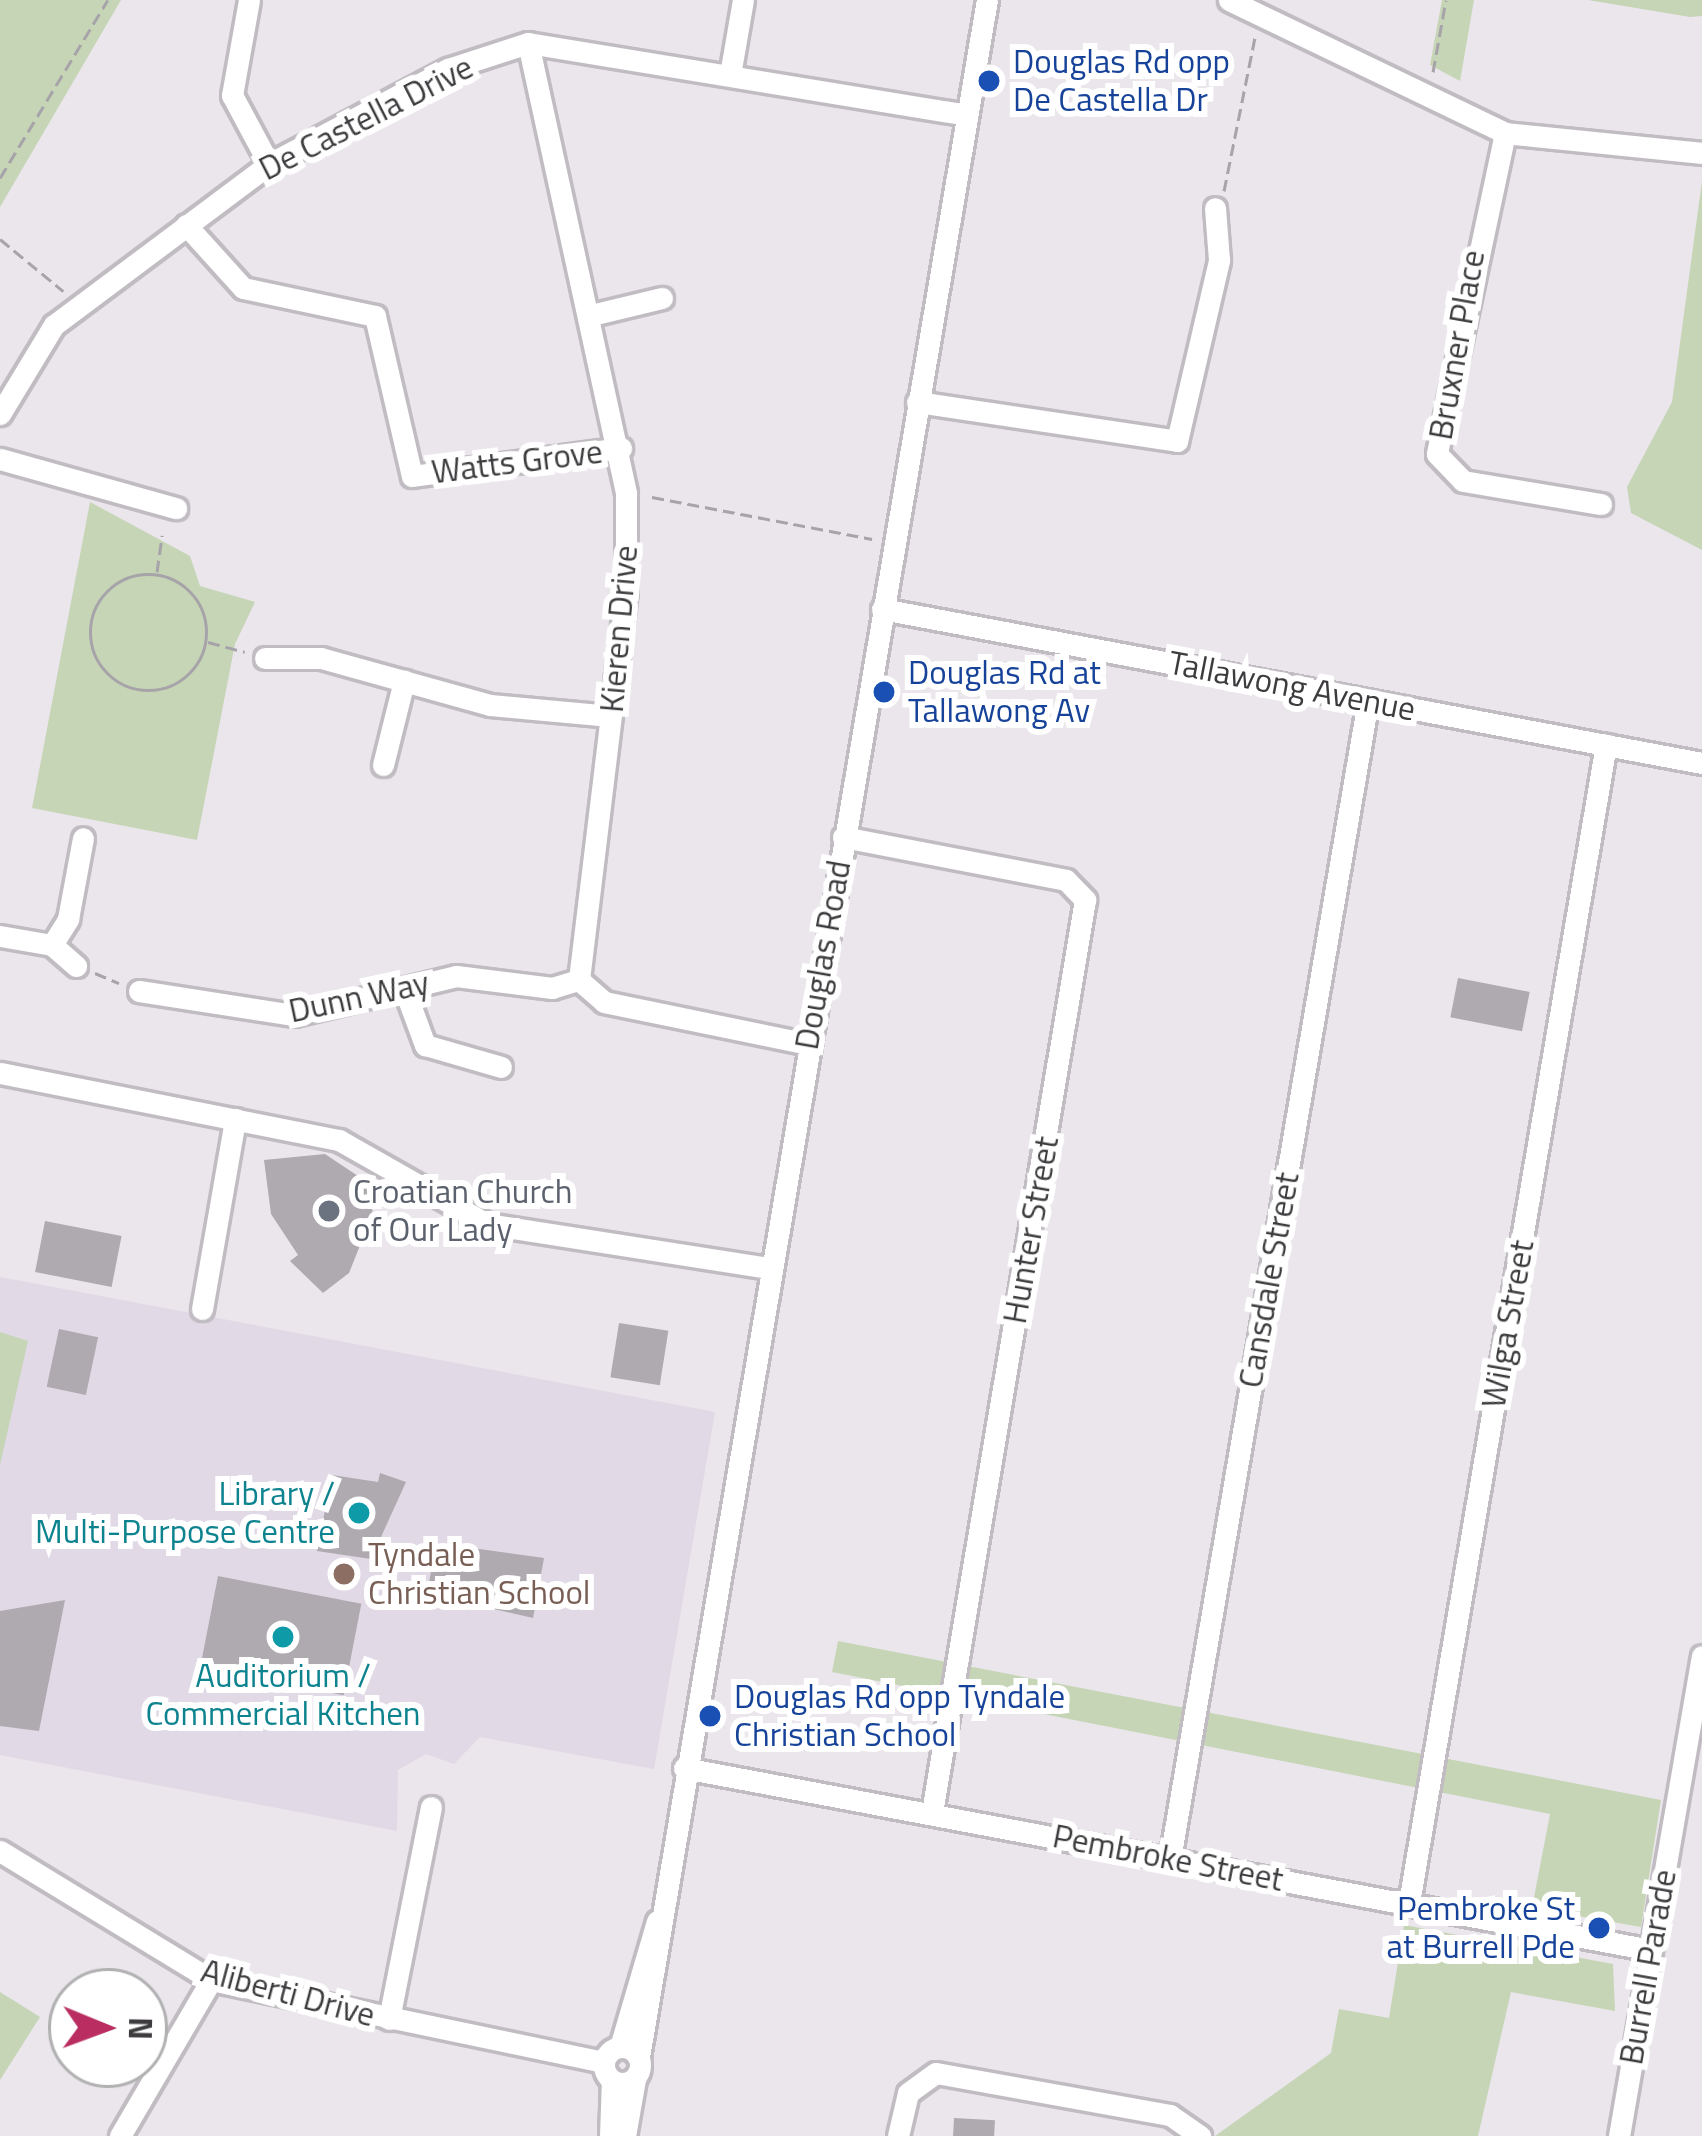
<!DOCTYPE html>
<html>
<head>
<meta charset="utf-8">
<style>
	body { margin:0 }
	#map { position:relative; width:1702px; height:2136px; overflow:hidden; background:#eae6ec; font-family:"Titillium Web",sans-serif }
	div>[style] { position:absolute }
	.built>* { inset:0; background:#e1d9e6 }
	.green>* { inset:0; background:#c6d5b6 }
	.building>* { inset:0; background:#aeaab0; transform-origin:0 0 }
	.path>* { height:3px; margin-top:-1.5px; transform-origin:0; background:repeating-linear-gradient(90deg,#a7a4a9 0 12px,transparent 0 18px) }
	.path>.ring { margin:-1.5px; padding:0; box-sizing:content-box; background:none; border:3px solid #a7a4a9; border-radius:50% }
	.roads { filter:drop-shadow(3px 0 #c0bcc2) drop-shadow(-3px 0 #c0bcc2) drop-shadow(0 3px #c0bcc2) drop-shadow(0 -3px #c0bcc2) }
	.minor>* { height:21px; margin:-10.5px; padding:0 10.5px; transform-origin:10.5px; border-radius:10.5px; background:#fff }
	.minor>.ring { margin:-10.5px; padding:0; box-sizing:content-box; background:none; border:21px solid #fff; border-radius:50% }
	.dots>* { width:33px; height:33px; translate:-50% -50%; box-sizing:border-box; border:6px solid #fff; border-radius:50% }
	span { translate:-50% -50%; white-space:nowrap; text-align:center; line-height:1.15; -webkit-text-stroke:12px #fff; paint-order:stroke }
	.transit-label { font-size:33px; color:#164399 }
	.left { translate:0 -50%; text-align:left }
	.right { translate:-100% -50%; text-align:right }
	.street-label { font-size:33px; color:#3d3b3e }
	.worship-label { font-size:33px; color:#5b616d }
	.culture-label { font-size:33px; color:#0d838f }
	.education-label { font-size:33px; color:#785e54 }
	.north { position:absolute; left:48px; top:1968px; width:120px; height:120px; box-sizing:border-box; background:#fff; border:3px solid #b1b1b2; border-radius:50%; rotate:91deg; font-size:33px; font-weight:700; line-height:48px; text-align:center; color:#3d3b3e }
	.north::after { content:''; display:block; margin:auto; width:42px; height:54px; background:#ba2d61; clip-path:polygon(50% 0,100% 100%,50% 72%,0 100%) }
</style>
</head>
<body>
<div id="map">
	<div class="built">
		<i style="clip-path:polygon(0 1277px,715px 1412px,654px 1769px,480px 1737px,454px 1764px,426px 1754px,398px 1770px,397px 1831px,0 1755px)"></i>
	</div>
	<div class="green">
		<i style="clip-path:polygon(0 0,121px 0,0 207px)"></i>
		<i style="clip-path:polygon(1442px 0,1474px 0,1460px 81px,1430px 65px)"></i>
		<i style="clip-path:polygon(1588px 0,1702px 0,1702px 16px,1690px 17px)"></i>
		<i style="clip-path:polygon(1702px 181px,1702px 550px,1631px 513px,1627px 487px,1672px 402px)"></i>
		<i style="clip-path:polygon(90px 502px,190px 556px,200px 586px,255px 602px,235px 644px,197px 840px,32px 808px)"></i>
		<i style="clip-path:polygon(0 1332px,28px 1341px,0 1465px)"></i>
		<i style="clip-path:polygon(838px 1641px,1661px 1800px,1641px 1927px,1532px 1908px,1550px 1814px,832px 1672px)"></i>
		<i style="clip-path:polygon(1404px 1925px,1613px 1964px,1615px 2011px,1511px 1992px,1478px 2136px,1215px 2136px,1331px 2053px,1339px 2009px,1389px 2018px)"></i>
		<i style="clip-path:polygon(0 1992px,40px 2017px,0 2080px)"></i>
	</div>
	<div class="building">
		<i style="left:1458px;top:978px;width:73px;height:40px;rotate:11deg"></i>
		<i style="clip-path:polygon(325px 1154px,364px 1180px,373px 1213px,349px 1273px,323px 1293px,290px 1261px,298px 1255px,271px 1214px,264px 1160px)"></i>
		<i style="left:45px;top:1221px;width:78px;height:52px;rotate:11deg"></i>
		<i style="left:619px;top:1323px;width:50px;height:55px;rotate:9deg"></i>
		<i style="left:59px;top:1329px;width:40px;height:59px;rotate:12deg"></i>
		<i style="clip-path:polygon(380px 1473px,406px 1482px,371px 1559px,317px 1551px,332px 1475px,378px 1482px)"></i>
		<i style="clip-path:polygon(436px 1543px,544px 1558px,533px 1618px,427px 1594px)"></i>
		<i style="left:218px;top:1576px;width:146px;height:93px;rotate:11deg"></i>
		<i style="clip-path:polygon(65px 1600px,39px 1731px,0 1726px,0 1611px)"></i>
		<i style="left:954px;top:2118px;width:41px;height:18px;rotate:3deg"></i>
	</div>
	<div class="path">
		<i style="left:1433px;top:72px;width:73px;rotate:-79.8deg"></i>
		<i style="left:0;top:178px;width:208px;rotate:-58.8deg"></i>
		<i style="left:1224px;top:191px;width:157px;rotate:-78.6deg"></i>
		<i style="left:0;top:239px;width:82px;rotate:39.5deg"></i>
		<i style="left:652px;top:497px;width:224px;rotate:10.8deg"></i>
		<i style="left:157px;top:572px;width:37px;rotate:-82deg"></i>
		<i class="ring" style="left:90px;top:574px;width:113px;height:113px"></i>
		<i style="left:208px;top:642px;width:38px;rotate:15deg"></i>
		<i style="left:95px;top:973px;width:26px;rotate:23deg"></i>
	</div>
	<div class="roads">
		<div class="minor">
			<i style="left:249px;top:0;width:97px;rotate:100.1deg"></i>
			<i style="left:232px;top:95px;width:78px;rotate:61.8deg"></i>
			<i style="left:1229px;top:0;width:306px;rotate:25.7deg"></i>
			<i style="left:1505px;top:133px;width:198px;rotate:5.8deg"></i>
			<i style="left:528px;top:43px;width:461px;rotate:77.7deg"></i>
			<i style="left:626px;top:493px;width:98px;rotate:90deg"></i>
			<i style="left:626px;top:591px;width:392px;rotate:96.9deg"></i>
			<i style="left:579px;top:980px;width:33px;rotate:41deg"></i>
			<i style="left:604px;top:1002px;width:208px;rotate:11.6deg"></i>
			<i style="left:730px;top:75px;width:76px;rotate:-80.2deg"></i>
			<i style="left:1505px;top:133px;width:328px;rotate:102deg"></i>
			<i style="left:1437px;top:454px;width:37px;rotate:46deg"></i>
			<i style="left:1463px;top:481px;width:140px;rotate:9.5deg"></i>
			<i style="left:186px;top:225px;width:85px;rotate:47.9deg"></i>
			<i style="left:243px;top:288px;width:135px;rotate:12deg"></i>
			<i style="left:375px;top:316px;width:164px;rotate:77deg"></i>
			<i style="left:412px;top:476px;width:211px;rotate:-7.6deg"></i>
			<i style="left:591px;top:315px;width:73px;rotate:-13.5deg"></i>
			<i style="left:917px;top:402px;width:263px;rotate:8.5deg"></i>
			<i style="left:1177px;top:441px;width:186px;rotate:-76.9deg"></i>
			<i style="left:1219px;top:260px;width:52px;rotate:-94.4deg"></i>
			<i style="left:0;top:414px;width:104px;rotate:-58.8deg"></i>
			<i style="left:54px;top:325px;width:269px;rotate:-36.8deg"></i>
			<i style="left:269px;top:164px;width:203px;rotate:-28deg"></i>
			<i style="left:448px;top:69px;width:84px;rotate:-18deg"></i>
			<i style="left:528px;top:43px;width:445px;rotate:9.3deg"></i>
			<i style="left:0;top:459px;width:183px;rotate:15.6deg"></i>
			<i style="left:882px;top:609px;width:834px;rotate:10.64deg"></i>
			<i style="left:265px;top:658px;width:56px"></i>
			<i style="left:321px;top:658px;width:175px;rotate:15.5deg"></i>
			<i style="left:490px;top:705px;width:121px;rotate:5.2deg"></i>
			<i style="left:383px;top:765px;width:87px;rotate:-76deg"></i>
			<i style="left:843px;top:837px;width:227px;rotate:10.9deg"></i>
			<i style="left:1066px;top:880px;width:28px;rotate:46deg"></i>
			<i style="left:1085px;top:900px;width:925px;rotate:99.52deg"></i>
			<i style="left:0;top:936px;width:53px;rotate:9.8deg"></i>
			<i style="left:52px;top:945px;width:32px;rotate:41deg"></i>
			<i style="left:52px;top:945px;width:31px;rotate:-58deg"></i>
			<i style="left:68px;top:919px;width:82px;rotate:-79.5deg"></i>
			<i style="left:139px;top:991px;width:157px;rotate:8.8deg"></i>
			<i style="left:294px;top:1015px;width:167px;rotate:-13.5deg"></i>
			<i style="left:456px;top:976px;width:97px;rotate:7.1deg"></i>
			<i style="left:552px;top:988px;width:28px;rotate:-17deg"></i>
			<i style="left:405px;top:991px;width:58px;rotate:69.7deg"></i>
			<i style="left:425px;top:1045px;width:79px;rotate:16.1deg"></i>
			<i style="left:0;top:1073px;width:346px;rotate:11.2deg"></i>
			<i style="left:339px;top:1140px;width:170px;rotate:29.6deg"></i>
			<i style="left:487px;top:1224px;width:285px;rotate:8.9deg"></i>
			<i style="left:202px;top:1309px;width:193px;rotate:-80.1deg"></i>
			<i style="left:684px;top:1768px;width:984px;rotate:10.66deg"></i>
			<i style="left:0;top:1851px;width:247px;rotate:31.4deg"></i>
			<i style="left:211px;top:1980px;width:401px;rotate:11.8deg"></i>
			<i style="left:1170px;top:1859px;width:1175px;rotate:-80.3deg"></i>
			<i style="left:1409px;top:1903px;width:1175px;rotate:-80.35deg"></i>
			<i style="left:389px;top:2019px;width:216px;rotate:-78.8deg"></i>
			<i class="ring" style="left:604px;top:2047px;width:15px;height:15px"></i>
			<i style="left:620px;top:2047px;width:131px;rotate:-73.6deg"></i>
			<i style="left:639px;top:2057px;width:2086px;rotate:-80.4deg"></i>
			<i style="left:120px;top:2136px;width:181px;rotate:-59.7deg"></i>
			<i style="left:610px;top:2136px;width:56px;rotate:-88deg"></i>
			<i style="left:625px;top:2136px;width:58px;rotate:-80deg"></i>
			<i style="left:898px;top:2136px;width:44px;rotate:-76.9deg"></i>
			<i style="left:908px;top:2093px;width:34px;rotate:-36deg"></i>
			<i style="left:936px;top:2073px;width:238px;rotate:10.2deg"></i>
			<i style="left:1170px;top:2115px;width:37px;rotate:35deg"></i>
			<i style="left:1619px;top:2136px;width:487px;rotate:-80.2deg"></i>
		</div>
	</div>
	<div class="dots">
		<i style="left:989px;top:81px;background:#1a4fb4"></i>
		<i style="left:884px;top:692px;background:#1a4fb4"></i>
		<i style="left:329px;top:1211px;background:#6b7280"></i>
		<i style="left:359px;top:1513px;background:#0f9aa8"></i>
		<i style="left:344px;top:1574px;background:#8d6e63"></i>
		<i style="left:283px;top:1637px;background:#0f9aa8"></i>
		<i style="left:710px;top:1716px;background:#1a4fb4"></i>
		<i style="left:1599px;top:1928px;background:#1a4fb4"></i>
	</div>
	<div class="transit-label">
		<span class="left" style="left:1013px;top:81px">Douglas Rd opp<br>De Castella Dr</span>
		<span class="left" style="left:908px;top:692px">Douglas Rd at<br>Tallawong Av</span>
		<span class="left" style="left:734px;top:1716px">Douglas Rd opp Tyndale<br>Christian School</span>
		<span class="right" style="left:1575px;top:1928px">Pembroke St<br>at Burrell Pde</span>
	</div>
	<div class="street-label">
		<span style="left:366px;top:118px;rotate:-27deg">De Castella Drive</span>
		<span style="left:1457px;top:345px;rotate:-80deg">Bruxner Place</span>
		<span style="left:517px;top:462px;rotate:-7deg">Watts Grove</span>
		<span style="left:619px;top:629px;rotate:-85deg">Kieren Drive</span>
		<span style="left:1292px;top:686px;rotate:11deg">Tallawong Avenue</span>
		<span style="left:823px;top:955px;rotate:-80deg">Douglas Road</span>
		<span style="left:359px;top:997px;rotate:-12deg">Dunn Way</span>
		<span style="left:1031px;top:1230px;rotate:-80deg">Hunter Street</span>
		<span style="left:1269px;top:1280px;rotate:-80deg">Cansdale Street</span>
		<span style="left:1508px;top:1324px;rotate:-80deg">Wilga Street</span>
		<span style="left:1168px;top:1858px;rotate:11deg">Pembroke Street</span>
		<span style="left:1648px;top:1967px;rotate:-80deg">Burrell Parade</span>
		<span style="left:288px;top:1993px;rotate:15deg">Aliberti Drive</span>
	</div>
	<div class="worship-label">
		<span class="left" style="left:353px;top:1211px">Croatian Church<br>of Our Lady</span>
	</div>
	<div class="culture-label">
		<span class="right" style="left:335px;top:1513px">Library /<br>Multi-Purpose Centre</span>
		<span style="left:283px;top:1695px">Auditorium /<br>Commercial Kitchen</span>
	</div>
	<div class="education-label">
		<span class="left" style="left:368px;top:1574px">Tyndale<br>Christian School</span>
	</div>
	<div class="north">N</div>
</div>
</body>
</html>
